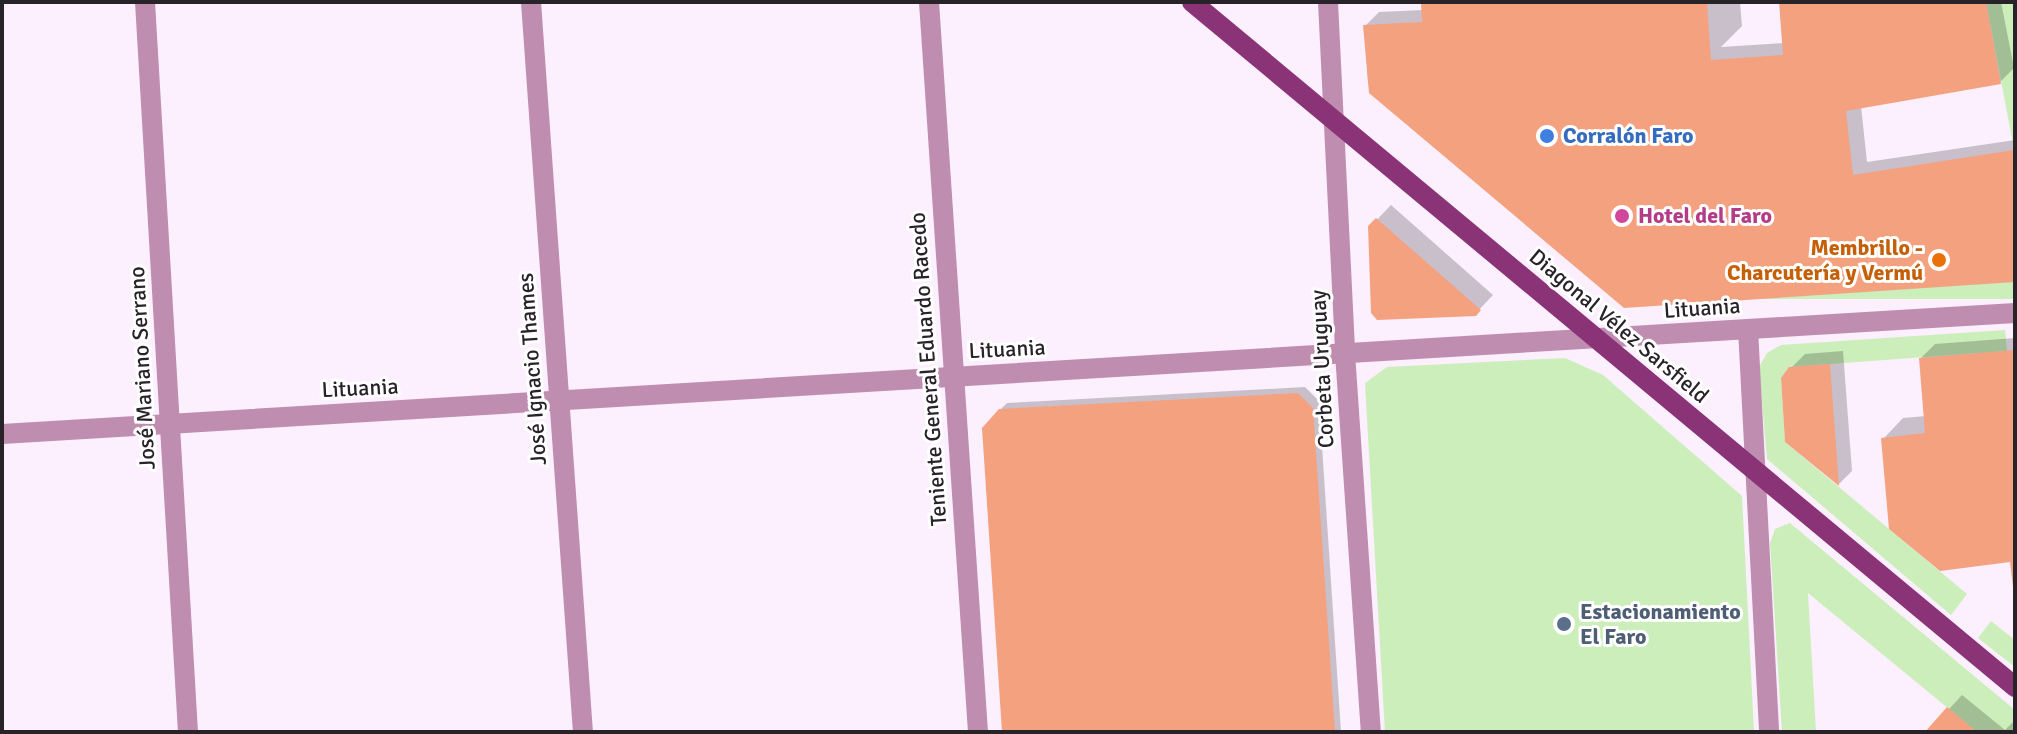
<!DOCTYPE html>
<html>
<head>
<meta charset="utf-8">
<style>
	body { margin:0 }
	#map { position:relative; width:2017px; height:734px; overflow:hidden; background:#fceffe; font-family:Signika,sans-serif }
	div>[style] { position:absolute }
	.green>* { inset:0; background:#cbeebb; transform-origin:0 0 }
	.shadow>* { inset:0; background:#0003 }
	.building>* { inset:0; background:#f4a17f }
	.minor>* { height:20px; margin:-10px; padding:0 10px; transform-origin:10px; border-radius:10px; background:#bf8db0 }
	.major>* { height:20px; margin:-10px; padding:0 10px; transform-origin:10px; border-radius:10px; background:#8a3376 }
	.dots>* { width:22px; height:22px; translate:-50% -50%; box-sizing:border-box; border:4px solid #fff; border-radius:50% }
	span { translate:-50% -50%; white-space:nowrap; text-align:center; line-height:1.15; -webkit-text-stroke:6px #fff; paint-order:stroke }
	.shop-label { font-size:22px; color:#366cbe; font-weight:700 }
	.left { translate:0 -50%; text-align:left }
	.hotel-label { font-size:22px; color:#b23c85; font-weight:700 }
	.food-label { font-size:22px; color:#c56008; font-weight:700 }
	.right { translate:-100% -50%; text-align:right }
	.street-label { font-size:22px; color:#282329 }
	.service-label { font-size:22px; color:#4e5e75; font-weight:700 }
	.frame { position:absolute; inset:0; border:4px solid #282329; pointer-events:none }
</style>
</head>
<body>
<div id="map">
	<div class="green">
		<i style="clip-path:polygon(1986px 2px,2013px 2px,2015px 14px,2015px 154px)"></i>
		<i style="left:2015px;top:282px;width:17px;height:392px;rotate:90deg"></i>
		<i style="clip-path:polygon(2005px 330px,2007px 351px,1789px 367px,1781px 379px,1785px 442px,1967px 594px,1951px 615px,1767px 459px,1759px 367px,1767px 353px,1781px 345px)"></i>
		<i style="clip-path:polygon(1565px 358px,1603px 375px,1742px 496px,1754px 732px,1385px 732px,1365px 383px,1387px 367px)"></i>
		<i style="clip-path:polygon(1790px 523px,2015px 710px,2015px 732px,1977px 732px,1808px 593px,1816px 732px,1782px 732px,1770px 543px,1775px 529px)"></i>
		<i style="clip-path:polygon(1991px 621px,2015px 640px,2015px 667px,1978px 638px)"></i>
	</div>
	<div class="shadow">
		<i style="clip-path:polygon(1423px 2px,1740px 2px,1742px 26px,1721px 47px,1784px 43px,1781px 2px,2001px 2px,2014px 68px,2000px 82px,1861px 106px,1867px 162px,2015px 140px,2015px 280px,1625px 306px,1376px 98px,1368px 83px,1365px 26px,1379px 12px,1423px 10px)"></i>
		<i style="clip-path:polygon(1391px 205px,1493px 295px,1475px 314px,1370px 227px)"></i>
		<i style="clip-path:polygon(2015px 338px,2015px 586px,2012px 559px,1883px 439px,1903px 418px,1926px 416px,1921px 358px,1935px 344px)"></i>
		<i style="clip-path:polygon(1843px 351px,1852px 471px,1839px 484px,1790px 369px,1805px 354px)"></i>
		<i style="clip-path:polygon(1305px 387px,1319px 401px,1341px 732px,1004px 732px,1000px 410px,1007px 403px)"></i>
		<i style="clip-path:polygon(1962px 695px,2005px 730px,2015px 720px,2015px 732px,1928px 732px)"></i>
	</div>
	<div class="building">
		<i style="clip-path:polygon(1421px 2px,1707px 2px,1711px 60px,1783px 55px,1779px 2px,1986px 2px,2001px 84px,1846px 111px,1853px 175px,2014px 150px,2015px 282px,1624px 308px,1369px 93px,1363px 25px,1422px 22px)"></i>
		<i style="clip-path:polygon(1376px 218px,1481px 310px,1476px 316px,1377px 320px,1371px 313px,1368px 226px)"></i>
		<i style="clip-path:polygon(2015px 350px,2015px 587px,2013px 587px,2010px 562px,1940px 571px,1889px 529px,1881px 438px,1925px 433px,1919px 358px)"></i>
		<i style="clip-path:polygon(1830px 364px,1839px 486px,1785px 442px,1781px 378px,1789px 367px)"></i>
		<i style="clip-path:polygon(1298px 393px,1313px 408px,1335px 732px,1002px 732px,982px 428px,999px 409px)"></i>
		<i style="clip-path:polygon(1947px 707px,1977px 732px,1925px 732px)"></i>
	</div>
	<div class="minor">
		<i style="left:145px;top:2px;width:731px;rotate:86.63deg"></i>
		<i style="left:531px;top:2px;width:732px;rotate:85.93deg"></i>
		<i style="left:929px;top:2px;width:732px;rotate:86.16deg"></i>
		<i style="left:1328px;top:2px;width:351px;rotate:87.2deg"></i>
		<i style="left:1345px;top:353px;width:380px;rotate:86.1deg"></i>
		<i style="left:1748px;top:329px;width:404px;rotate:87deg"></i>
		<i style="left:2px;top:434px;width:2017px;rotate:-3.44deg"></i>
	</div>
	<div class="major">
		<i style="left:1192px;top:2px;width:1071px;rotate:39.77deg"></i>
	</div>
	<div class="dots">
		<i style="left:1547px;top:136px;background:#3f7fe0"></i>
		<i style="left:1622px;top:216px;background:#d1479c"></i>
		<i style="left:1939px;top:260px;background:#e8710a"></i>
		<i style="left:1564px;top:624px;background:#5c6f8a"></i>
	</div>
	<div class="shop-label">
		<span class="left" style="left:1563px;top:136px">Corralón Faro</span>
	</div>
	<div class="hotel-label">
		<span class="left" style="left:1638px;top:216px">Hotel del Faro</span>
	</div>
	<div class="food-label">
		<span class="right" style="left:1923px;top:260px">Membrillo -<br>Charcutería y Vermú</span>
	</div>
	<div class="street-label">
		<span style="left:1702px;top:308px;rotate:-4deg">Lituania</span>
		<span style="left:1619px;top:326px;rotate:40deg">Diagonal Vélez Sarsfield</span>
		<span style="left:1007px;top:349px;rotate:-3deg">Lituania</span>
		<span style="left:142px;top:368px;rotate:-93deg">José Mariano Serrano</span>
		<span style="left:532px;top:369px;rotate:-94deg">José Ignacio Thames</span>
		<span style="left:928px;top:369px;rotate:-94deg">Teniente General Eduardo Racedo</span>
		<span style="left:1322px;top:369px;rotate:-93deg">Corbeta Uruguay</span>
		<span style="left:360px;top:388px;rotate:-3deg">Lituania</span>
	</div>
	<div class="service-label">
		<span class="left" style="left:1580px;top:624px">Estacionamiento<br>El Faro</span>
	</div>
	<div class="frame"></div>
</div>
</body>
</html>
